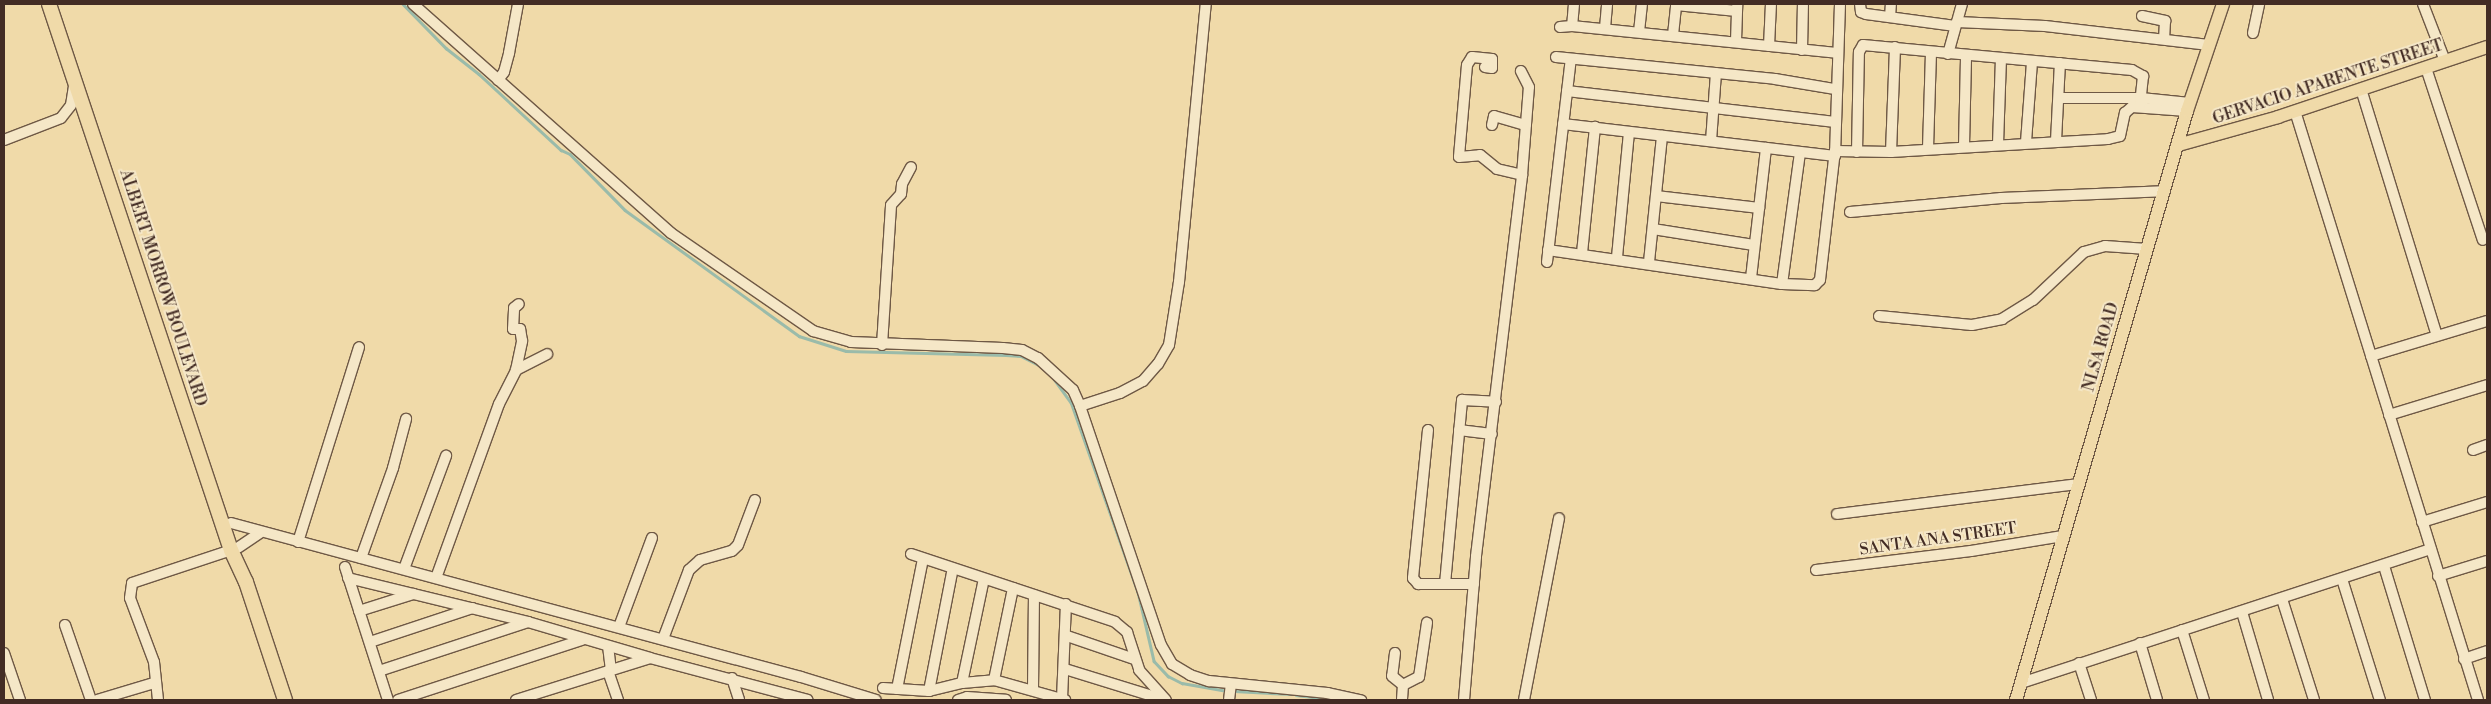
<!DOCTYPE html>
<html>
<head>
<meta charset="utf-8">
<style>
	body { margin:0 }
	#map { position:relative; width:2491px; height:704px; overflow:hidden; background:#f0daa9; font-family:"Libre Bodoni",serif }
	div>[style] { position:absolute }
	.stream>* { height:2.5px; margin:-1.25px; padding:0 1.25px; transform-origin:1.25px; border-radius:1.25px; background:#9abbaa }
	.roads { filter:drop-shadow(1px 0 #6e5845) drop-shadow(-1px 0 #6e5845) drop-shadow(0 1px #6e5845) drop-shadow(0 -1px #6e5845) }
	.minor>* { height:10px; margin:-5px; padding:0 5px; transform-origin:5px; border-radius:5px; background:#f5e7c7 }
	.major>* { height:12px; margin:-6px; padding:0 6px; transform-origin:6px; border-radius:6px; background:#f0daa9 }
	.highway>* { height:14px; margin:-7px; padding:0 7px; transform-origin:7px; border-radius:7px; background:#f0daa9 }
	span { translate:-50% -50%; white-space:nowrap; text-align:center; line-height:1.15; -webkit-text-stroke:4px #f5e7c7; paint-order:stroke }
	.street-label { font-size:16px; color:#432c24 }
	.frame { position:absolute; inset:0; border:5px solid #432c24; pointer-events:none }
</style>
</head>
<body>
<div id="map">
	<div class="stream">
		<i style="left:403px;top:4px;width:62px;rotate:45.7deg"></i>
		<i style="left:446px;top:48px;width:42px;rotate:38.2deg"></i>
		<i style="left:479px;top:74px;width:112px;rotate:42.8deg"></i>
		<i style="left:561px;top:150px;width:10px;rotate:24deg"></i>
		<i style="left:570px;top:154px;width:78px;rotate:45.5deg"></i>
		<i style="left:625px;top:210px;width:215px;rotate:35.9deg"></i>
		<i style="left:799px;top:336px;width:49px;rotate:17.7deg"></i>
		<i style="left:846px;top:351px;width:160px;rotate:1.4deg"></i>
		<i style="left:1006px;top:355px;width:15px;rotate:4deg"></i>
		<i style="left:1021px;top:356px;width:20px;rotate:27deg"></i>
		<i style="left:1054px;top:379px;width:29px;rotate:54deg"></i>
		<i style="left:1071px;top:402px;width:201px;rotate:70.6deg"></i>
		<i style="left:1138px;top:592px;width:71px;rotate:76.9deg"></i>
		<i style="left:1154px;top:661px;width:21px;rotate:47deg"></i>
		<i style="left:1168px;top:676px;width:16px;rotate:27deg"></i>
		<i style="left:1182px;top:683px;width:47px;rotate:9.9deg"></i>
		<i style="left:1234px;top:691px;width:57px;rotate:3deg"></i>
		<i style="left:1296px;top:695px;width:39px;rotate:7deg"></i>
	</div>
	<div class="roads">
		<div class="minor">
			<i style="left:413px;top:4px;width:345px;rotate:41.6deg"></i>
			<i style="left:671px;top:233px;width:173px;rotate:34.6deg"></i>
			<i style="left:813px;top:331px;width:40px;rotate:16deg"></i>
			<i style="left:851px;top:342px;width:152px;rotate:2.3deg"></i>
			<i style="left:1003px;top:348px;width:19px;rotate:6deg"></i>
			<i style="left:1022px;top:350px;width:18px;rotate:27deg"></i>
			<i style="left:1038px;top:358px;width:47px;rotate:42.4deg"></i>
			<i style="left:1073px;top:390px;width:17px;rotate:66deg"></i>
			<i style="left:1080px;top:406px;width:252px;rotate:71.3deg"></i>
			<i style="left:1161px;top:645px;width:22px;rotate:60deg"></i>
			<i style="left:1172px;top:664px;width:21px;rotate:31deg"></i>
			<i style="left:1190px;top:675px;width:20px;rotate:18deg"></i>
			<i style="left:1209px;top:681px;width:119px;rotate:5.8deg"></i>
			<i style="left:1327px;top:693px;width:35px;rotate:12deg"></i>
			<i style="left:1574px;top:4px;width:22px;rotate:95deg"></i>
			<i style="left:1572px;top:26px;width:266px;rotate:5.8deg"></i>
			<i style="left:1840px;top:4px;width:147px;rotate:91.9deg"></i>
			<i style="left:1835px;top:151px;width:56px;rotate:1deg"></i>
			<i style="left:1891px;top:152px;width:217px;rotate:-3.4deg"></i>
			<i style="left:2108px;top:139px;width:12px;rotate:-14deg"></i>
			<i style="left:2120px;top:136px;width:24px;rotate:-78deg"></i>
			<i style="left:2125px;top:113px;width:9px;rotate:-41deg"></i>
			<i style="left:2132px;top:107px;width:55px;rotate:4.2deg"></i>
			<i style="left:1860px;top:4px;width:8px;rotate:83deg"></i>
			<i style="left:1861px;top:12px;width:5px;rotate:22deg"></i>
			<i style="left:1866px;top:14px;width:90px;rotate:7.7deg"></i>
			<i style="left:2423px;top:4px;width:61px;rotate:68.9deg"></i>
			<i style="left:1676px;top:5px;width:61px;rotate:5.6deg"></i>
			<i style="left:2142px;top:16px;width:24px;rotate:12deg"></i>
			<i style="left:2165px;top:21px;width:18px;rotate:93deg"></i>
			<i style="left:1890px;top:17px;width:13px;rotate:-86deg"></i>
			<i style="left:1957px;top:22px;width:88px;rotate:2.6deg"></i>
			<i style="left:2045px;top:26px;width:165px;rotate:6.6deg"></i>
			<i style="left:1560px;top:27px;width:12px;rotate:-5deg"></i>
			<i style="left:1605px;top:28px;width:24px;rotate:-85deg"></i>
			<i style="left:1639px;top:32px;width:28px;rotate:-84deg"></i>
			<i style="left:2253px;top:33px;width:30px;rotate:-78deg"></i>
			<i style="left:1673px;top:35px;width:31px;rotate:-84deg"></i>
			<i style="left:1736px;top:41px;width:37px;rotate:-88deg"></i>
			<i style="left:1769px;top:46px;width:42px;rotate:-87.3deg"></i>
			<i style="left:1802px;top:50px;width:46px;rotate:-88.8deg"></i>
			<i style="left:1948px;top:54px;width:52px;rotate:-74.4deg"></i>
			<i style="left:1556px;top:57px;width:220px;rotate:5.7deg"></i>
			<i style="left:1775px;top:79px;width:61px;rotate:9.5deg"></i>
			<i style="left:1485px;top:67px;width:7px;rotate:8deg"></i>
			<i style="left:1492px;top:68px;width:9px;rotate:-90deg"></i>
			<i style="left:1492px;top:59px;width:20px;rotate:-174deg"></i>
			<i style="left:1472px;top:57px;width:9px;rotate:122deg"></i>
			<i style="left:1467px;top:65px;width:92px;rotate:95deg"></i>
			<i style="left:1459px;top:157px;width:21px;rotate:-5deg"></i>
			<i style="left:1480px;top:155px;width:22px;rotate:39deg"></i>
			<i style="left:1497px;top:169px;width:26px;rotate:13deg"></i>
			<i style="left:2426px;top:68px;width:181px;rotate:71.7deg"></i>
			<i style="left:498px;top:80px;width:10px;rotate:-53deg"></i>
			<i style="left:504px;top:72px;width:20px;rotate:-75deg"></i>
			<i style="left:509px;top:53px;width:50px;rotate:-79.6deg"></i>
			<i style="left:2361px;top:89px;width:258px;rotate:72.9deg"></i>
			<i style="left:1567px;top:91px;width:270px;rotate:6.6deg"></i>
			<i style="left:2060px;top:98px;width:81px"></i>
			<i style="left:2141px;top:98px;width:49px;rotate:5.8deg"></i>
			<i style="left:2295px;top:111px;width:617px;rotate:72.74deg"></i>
			<i style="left:1563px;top:124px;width:274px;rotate:6.7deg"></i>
			<i style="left:1492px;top:125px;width:9px;rotate:-77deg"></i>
			<i style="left:1494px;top:116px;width:33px;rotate:16deg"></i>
			<i style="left:4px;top:140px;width:61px;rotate:-21.1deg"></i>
			<i style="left:61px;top:118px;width:16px;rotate:-52deg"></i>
			<i style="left:71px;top:105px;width:19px;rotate:-81deg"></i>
			<i style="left:1711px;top:141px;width:68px;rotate:-85.8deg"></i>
			<i style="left:2056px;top:141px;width:78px;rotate:-87.1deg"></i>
			<i style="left:2026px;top:142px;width:80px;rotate:-85.7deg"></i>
			<i style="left:1998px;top:144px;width:86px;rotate:-88deg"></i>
			<i style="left:1964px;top:146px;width:90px;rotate:-88.7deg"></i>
			<i style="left:1928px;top:148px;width:96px;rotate:-88.2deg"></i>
			<i style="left:1857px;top:152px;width:100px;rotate:-88.9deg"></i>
			<i style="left:1859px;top:52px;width:8px;rotate:-60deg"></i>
			<i style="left:1863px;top:45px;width:270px;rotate:5.3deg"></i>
			<i style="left:2132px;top:70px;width:13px;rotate:29deg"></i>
			<i style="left:2143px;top:76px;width:31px;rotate:96deg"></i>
			<i style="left:1891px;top:152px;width:105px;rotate:-87.8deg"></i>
			<i style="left:1656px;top:196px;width:104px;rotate:6.6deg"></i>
			<i style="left:1850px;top:212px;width:152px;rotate:-5.3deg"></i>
			<i style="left:2001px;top:198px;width:164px;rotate:-2.4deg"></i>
			<i style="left:1653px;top:229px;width:102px;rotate:9deg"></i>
			<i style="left:1548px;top:250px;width:236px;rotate:8.3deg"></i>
			<i style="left:1782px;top:284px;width:33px;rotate:2deg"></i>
			<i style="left:1815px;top:285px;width:7px;rotate:-45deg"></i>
			<i style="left:1820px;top:280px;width:130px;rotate:-83.4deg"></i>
			<i style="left:1582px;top:253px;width:127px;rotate:-84.1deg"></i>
			<i style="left:1617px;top:257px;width:125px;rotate:-84.5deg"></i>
			<i style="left:1547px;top:262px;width:204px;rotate:-83.3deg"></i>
			<i style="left:1649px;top:262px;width:127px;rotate:-84.1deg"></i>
			<i style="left:1751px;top:278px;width:131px;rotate:-83.4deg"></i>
			<i style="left:1782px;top:284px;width:133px;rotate:-82.2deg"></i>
			<i style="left:1879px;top:316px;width:93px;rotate:5.5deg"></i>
			<i style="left:1972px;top:325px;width:31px;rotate:-11deg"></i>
			<i style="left:2002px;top:319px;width:36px;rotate:-32deg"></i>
			<i style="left:2033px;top:300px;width:70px;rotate:-43.3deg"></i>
			<i style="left:2084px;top:252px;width:22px;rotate:-16deg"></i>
			<i style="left:2105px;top:246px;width:42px;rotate:4.1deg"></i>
			<i style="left:882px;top:345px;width:140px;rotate:-86.3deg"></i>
			<i style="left:891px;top:205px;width:15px;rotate:-48deg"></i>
			<i style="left:901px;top:194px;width:10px;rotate:-84deg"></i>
			<i style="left:902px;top:184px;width:19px;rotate:-62deg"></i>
			<i style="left:2371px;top:356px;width:121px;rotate:-16.8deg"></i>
			<i style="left:516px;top:370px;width:35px;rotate:-27deg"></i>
			<i style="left:1080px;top:406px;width:42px;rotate:-18deg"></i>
			<i style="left:1120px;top:393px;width:26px;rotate:-28deg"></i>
			<i style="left:1143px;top:381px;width:23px;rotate:-49deg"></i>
			<i style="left:1158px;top:364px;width:22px;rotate:-60deg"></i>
			<i style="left:1169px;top:345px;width:64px;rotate:-81deg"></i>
			<i style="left:1179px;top:282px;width:279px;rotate:-84.5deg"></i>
			<i style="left:2389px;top:415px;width:102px;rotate:-17deg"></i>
			<i style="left:1428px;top:430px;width:149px;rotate:95.8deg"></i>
			<i style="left:1413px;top:578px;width:8px;rotate:50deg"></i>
			<i style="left:1418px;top:584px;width:56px"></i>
			<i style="left:1459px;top:430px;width:33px;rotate:7deg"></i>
			<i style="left:2473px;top:450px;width:15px;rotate:-20deg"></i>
			<i style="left:1837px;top:514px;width:243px;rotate:-7.1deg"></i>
			<i style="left:2422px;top:522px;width:68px;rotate:-17.1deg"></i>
			<i style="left:231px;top:523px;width:590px;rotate:15.12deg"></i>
			<i style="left:801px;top:677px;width:78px;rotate:17deg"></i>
			<i style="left:298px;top:542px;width:204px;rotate:-72.6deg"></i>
			<i style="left:239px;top:547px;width:25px;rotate:-34deg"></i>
			<i style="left:911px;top:554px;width:215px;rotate:18.4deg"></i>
			<i style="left:1115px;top:622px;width:16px;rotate:40deg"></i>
			<i style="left:1127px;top:632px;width:40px;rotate:72deg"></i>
			<i style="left:1139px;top:670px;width:40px;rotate:48deg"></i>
			<i style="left:361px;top:558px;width:96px;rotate:-70.4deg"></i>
			<i style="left:393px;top:468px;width:51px;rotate:-75.1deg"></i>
			<i style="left:2384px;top:566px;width:140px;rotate:73deg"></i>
			<i style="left:345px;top:567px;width:140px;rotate:72.1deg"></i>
			<i style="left:404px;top:569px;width:121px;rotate:-69.6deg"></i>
			<i style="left:1816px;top:570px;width:156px;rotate:-7deg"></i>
			<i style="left:1971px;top:551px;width:93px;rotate:-9.3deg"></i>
			<i style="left:2438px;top:576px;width:51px;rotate:-17deg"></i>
			<i style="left:348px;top:578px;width:185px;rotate:13.7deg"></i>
			<i style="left:528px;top:622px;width:127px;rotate:16.4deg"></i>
			<i style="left:436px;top:578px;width:185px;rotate:-70.1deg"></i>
			<i style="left:499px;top:404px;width:38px;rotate:-63deg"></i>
			<i style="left:516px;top:370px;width:30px;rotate:-78deg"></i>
			<i style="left:522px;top:341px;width:12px;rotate:-99deg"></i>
			<i style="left:520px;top:329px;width:7px;rotate:180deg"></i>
			<i style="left:513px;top:329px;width:21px;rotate:-87deg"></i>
			<i style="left:514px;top:308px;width:6px;rotate:-39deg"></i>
			<i style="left:2342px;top:579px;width:127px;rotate:72.6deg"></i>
			<i style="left:1445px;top:584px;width:185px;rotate:-84.7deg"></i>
			<i style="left:1462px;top:400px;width:34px;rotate:3deg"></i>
			<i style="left:2282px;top:599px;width:106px;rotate:72.4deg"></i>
			<i style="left:359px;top:611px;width:57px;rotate:-17.5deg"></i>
			<i style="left:2242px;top:612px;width:92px;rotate:73.5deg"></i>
			<i style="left:65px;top:625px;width:79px;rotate:70.9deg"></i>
			<i style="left:619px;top:627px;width:95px;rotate:-69.7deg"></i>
			<i style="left:2182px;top:630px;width:73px;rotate:72.6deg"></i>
			<i style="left:1067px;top:636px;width:71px;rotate:18.9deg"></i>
			<i style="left:663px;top:639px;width:74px;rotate:-69.4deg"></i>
			<i style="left:689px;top:570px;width:15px;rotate:-42deg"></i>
			<i style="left:700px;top:560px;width:33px;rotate:-16deg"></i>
			<i style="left:732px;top:551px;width:8px;rotate:-45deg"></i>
			<i style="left:738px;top:545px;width:48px;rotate:-69.3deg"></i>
			<i style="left:370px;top:642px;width:108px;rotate:-18.3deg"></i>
			<i style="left:2140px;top:643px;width:59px;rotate:73.4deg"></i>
			<i style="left:608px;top:646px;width:24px;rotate:83deg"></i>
			<i style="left:4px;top:653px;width:50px;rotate:71.2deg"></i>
			<i style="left:1395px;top:653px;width:23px;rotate:97deg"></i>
			<i style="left:1392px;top:676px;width:14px;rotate:39deg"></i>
			<i style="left:1403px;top:685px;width:15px;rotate:94deg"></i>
			<i style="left:2464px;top:659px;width:24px;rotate:-19deg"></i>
			<i style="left:2079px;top:663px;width:39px;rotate:72deg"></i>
			<i style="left:1065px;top:669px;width:105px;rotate:17.2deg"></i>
			<i style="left:379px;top:671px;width:157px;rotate:-18.2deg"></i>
			<i style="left:608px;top:671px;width:31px;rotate:71deg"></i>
			<i style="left:732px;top:678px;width:23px;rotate:72deg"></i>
			<i style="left:994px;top:680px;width:94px;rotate:-78.3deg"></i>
			<i style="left:962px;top:683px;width:106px;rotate:-78.1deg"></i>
			<i style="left:2021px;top:683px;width:431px;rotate:-18.1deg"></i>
			<i style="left:1403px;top:685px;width:18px;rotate:-27deg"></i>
			<i style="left:1419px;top:677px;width:55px;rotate:-81.6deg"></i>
			<i style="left:883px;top:688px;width:46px;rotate:3.7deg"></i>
			<i style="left:929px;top:691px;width:34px;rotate:-14deg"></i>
			<i style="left:962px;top:683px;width:32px;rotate:-5deg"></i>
			<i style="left:994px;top:680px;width:74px;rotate:15.7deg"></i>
			<i style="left:897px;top:689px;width:133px;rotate:-78.7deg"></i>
			<i style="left:1033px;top:689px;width:94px;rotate:-89.4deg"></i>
			<i style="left:929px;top:691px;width:125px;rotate:-79deg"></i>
			<i style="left:1062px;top:699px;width:95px;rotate:-87.6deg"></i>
			<i style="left:97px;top:700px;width:59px;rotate:-16.6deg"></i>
			<i style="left:158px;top:700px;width:38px;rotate:-96deg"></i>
			<i style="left:154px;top:662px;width:68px;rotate:-110.6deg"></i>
			<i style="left:130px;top:598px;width:15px;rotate:-82deg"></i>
			<i style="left:132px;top:583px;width:104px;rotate:-18.4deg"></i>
			<i style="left:398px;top:700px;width:194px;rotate:-18.1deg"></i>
			<i style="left:516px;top:700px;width:140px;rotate:-17.4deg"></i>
			<i style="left:650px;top:658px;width:163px;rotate:14.9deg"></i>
			<i style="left:958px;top:700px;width:9px;rotate:-18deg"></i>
			<i style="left:967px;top:697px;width:39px;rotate:4deg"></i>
			<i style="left:1229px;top:700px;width:16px;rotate:-83deg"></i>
			<i style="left:1464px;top:700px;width:144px;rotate:-85.2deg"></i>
			<i style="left:1476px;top:556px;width:384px;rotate:-83.1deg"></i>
			<i style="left:1522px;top:175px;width:88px;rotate:-85.5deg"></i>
			<i style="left:1529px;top:87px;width:18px;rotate:-117deg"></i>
			<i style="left:1524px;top:700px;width:185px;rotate:-79.1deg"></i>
		</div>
		<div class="major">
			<i style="left:2178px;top:145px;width:104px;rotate:-15.6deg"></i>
			<i style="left:2278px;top:117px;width:220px;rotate:-18.5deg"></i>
			<i style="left:2016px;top:700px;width:613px;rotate:-73.81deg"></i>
			<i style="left:2187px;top:111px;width:113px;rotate:-71.4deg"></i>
		</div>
		<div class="highway">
			<i style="left:49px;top:4px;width:576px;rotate:71.57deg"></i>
			<i style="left:231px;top:550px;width:35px;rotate:65deg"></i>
			<i style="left:246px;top:582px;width:124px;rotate:71.7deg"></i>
		</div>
	</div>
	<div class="street-label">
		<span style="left:2328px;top:82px;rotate:-18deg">GERVACIO APARENTE STREET</span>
		<span style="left:163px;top:288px;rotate:72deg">ALBERT MORROW BOULEVARD</span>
		<span style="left:2101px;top:347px;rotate:-74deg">NLSA ROAD</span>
		<span style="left:1938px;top:539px;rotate:-8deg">SANTA ANA STREET</span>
	</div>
	<div class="frame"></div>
</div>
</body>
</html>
